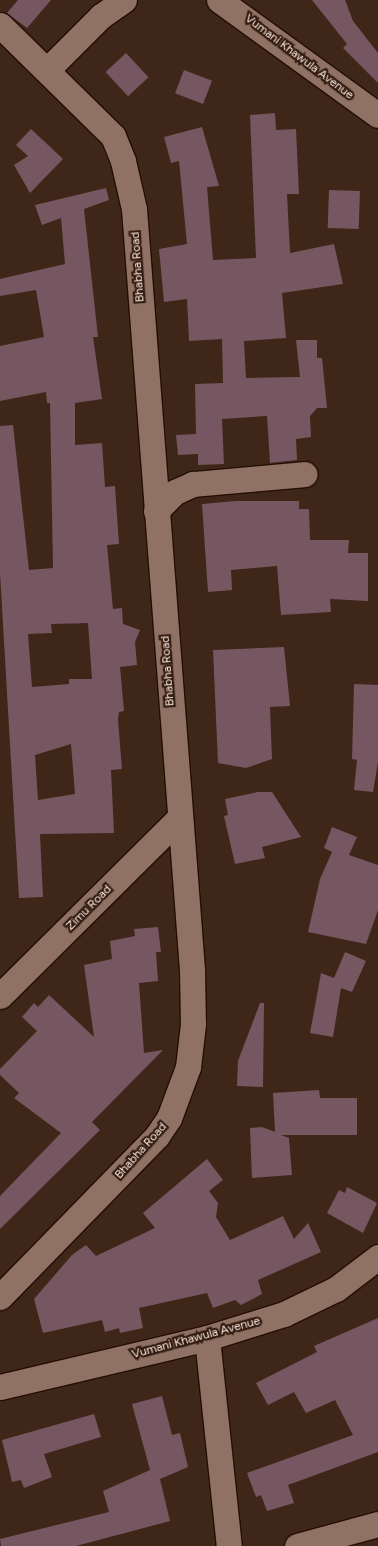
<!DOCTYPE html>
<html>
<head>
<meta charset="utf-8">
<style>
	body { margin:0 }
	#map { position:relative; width:378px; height:1546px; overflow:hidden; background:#3e2619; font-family:Figtree,sans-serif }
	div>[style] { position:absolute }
	.building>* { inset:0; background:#765761; transform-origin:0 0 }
	.roads { filter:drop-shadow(1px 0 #240e04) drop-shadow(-1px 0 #240e04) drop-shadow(0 1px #240e04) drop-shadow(0 -1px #240e04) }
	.minor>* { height:25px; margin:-12.5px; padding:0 12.5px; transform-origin:12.5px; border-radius:12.5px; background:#8f7264 }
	span { translate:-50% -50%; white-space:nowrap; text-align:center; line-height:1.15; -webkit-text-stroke:4.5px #341c10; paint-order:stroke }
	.street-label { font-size:12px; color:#fae9e1 }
</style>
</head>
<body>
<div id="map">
	<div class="building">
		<i style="clip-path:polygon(18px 0,51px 0,27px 28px,7px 13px)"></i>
		<i style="clip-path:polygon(312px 0,345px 0,353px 21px,378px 53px,378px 83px,343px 48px,347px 44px)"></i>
		<i style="left:126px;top:53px;width:33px;height:28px;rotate:47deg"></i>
		<i style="left:184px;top:70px;width:30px;height:25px;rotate:21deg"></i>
		<i style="clip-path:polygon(275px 113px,276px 130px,296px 129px,299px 194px,287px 194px,290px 253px,334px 244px,343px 284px,282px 293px,286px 338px,244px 341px,246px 378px,300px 377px,296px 340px,317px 340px,317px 358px,322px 358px,327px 408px,317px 408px,310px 416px,311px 437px,296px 439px,297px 460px,270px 463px,267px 416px,222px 419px,224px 464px,198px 465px,198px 454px,178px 455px,176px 435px,196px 434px,195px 384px,223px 383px,222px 339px,189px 341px,187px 299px,164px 302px,159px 249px,187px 244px,179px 161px,171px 163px,164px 137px,202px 127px,219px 186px,207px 187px,213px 260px,256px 258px,250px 115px)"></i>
		<i style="clip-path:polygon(31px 129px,63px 159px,30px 193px,14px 165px,28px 156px,16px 145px)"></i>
		<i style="clip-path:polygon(evenodd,106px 188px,109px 200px,84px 209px,98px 337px,93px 337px,102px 399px,75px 403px,75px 445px,102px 443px,105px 487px,115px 486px,119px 544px,107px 545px,113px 609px,122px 608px,123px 624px,140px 630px,135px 642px,137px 665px,120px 667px,124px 711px,119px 712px,118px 720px,122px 769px,111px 770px,114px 833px,40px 834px,43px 897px,19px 898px,0 573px,0 426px,13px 425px,29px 570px,53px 568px,50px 403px,47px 403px,46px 392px,0 401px,0 346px,44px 337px,36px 290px,0 296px,0 279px,65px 264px,61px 218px,42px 225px,35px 205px,106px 188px,88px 623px,92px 679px,69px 679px,69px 684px,32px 687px,28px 634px,52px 633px,51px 624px,88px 623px,106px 188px,71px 744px,75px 794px,38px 800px,35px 755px,71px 744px)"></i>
		<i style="left:329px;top:190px;width:31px;height:38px;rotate:2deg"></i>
		<i style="clip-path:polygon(236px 501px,299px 501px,299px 509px,309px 509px,310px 540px,349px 540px,348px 553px,368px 553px,368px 601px,330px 599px,331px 612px,281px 615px,277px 566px,231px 570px,232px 590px,208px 592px,202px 504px)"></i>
		<i style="clip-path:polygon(284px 647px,290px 706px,270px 707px,272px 759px,246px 768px,218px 763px,213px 650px)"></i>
		<i style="clip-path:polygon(354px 684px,378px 685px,378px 762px,373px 792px,354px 790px,357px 760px,352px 759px)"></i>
		<i style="clip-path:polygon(258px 792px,272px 792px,301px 837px,262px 847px,265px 858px,235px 864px,224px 816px,228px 815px,225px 799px)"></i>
		<i style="clip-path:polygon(332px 827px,357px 837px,349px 855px,378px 865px,378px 910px,366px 944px,308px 932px,320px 879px,332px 852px,324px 848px)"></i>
		<i style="clip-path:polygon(158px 927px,161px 952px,156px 952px,158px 981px,139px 983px,144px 1053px,163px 1050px,92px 1122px,100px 1130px,0 1229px,0 1196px,61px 1133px,14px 1098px,19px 1093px,0 1075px,0 1069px,37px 1031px,22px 1017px,34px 1003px,38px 1007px,49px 995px,94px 1037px,84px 965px,112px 959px,110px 941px,135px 936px,134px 929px)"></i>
		<i style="clip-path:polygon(345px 952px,366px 961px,352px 992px,341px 988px,333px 1037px,310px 1033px,321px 973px,334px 978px)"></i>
		<i style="clip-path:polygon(260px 1003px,264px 1003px,263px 1087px,237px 1086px,238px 1061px)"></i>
		<i style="clip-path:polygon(319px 1090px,320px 1098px,357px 1098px,357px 1135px,281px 1135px,289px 1138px,292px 1175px,252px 1178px,250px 1128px,262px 1127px,275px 1132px,273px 1093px)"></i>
		<i style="clip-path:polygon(207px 1159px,223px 1180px,209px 1191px,218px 1203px,216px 1217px,230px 1240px,283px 1216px,294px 1239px,308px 1223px,321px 1252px,258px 1280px,262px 1294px,241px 1305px,235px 1300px,213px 1308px,207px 1293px,139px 1308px,143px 1328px,120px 1333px,119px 1328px,105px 1332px,102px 1320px,43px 1333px,34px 1299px,72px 1255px,86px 1245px,96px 1256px,155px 1228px,143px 1213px)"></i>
		<i style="clip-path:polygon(347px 1187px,377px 1203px,363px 1233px,327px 1213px,339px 1190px,345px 1193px)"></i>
		<i style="clip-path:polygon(378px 1318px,378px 1452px,288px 1485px,294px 1503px,267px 1511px,261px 1495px,256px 1497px,247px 1473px,353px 1435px,335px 1400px,306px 1413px,294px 1392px,268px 1405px,256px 1383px,317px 1352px,314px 1346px)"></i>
		<i style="clip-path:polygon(162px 1396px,172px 1435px,180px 1433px,188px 1467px,160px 1479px,170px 1521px,76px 1546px,1px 1546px,0 1539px,109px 1512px,103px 1491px,150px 1470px,132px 1404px)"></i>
		<i style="clip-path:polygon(94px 1414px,101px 1437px,44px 1454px,52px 1477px,24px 1488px,21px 1480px,12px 1482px,2px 1440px)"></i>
	</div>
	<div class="roads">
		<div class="minor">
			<i style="left:219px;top:0;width:196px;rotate:35.9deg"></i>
			<i style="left:0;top:25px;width:158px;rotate:44.5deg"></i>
			<i style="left:113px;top:136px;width:27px;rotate:68deg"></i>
			<i style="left:123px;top:161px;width:49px;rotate:77.1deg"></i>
			<i style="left:134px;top:209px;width:762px;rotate:85.64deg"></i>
			<i style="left:192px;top:969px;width:55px;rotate:89deg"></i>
			<i style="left:193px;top:1024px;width:43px;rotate:96.6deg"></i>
			<i style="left:188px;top:1067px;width:54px;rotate:110.4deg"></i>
			<i style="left:169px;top:1118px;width:22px;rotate:124deg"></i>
			<i style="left:157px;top:1136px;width:225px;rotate:134.3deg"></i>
			<i style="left:48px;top:69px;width:75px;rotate:-45deg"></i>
			<i style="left:101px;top:16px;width:28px;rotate:-35deg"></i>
			<i style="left:156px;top:511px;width:27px;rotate:-45deg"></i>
			<i style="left:175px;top:492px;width:20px;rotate:-24deg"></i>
			<i style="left:193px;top:484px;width:112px;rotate:-5.1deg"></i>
			<i style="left:0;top:996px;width:251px;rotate:-44.8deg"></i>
			<i style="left:207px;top:1338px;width:209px;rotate:84deg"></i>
			<i style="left:0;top:1387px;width:213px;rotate:-13.3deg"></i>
			<i style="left:207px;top:1338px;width:81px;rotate:-17.3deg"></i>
			<i style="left:284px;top:1314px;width:58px;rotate:-25.7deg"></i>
			<i style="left:336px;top:1289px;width:53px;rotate:-37.3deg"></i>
			<i style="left:297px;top:1546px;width:84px;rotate:-15.2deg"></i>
		</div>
	</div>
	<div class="street-label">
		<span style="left:299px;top:57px;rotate:37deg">Vumani Khawula Avenue</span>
		<span style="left:138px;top:267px;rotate:-94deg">Bhabha Road</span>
		<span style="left:168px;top:671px;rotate:-94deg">Bhabha Road</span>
		<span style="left:89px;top:908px;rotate:-45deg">Zimu Road</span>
		<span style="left:141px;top:1151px;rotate:-48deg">Bhabha Road</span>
		<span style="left:196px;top:1338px;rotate:-15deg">Vumani Khawula Avenue</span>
	</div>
</div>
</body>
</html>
